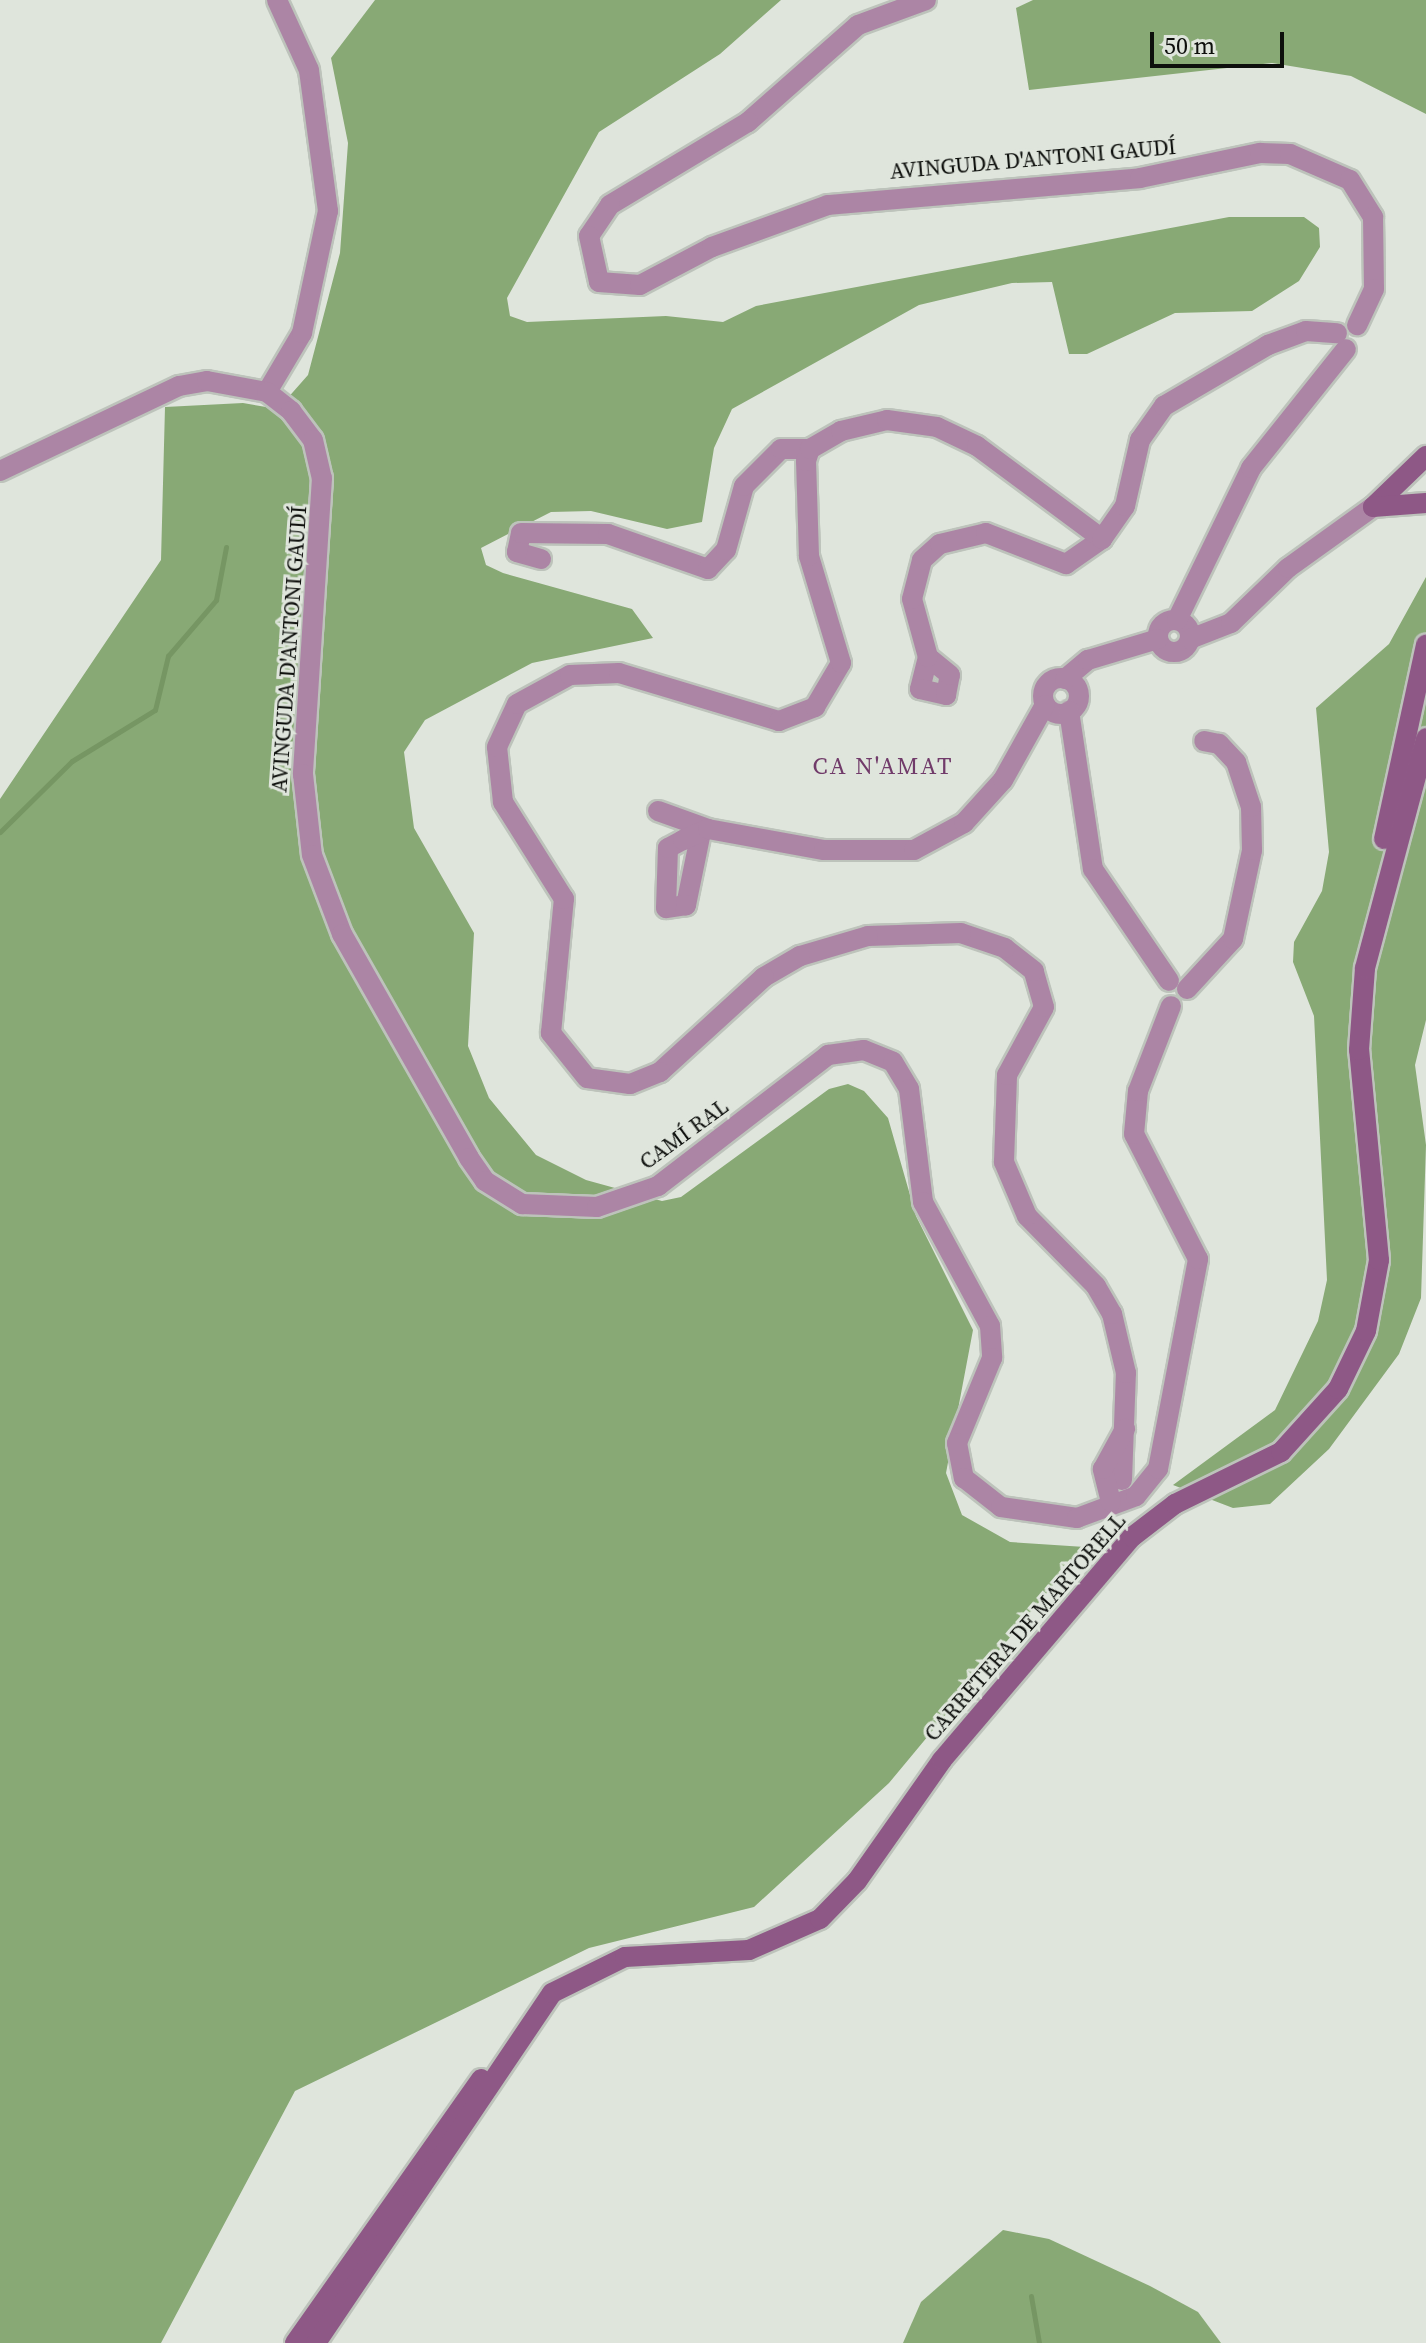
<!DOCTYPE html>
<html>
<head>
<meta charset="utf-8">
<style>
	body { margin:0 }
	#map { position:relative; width:1426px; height:2343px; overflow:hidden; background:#dfe5dc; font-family:"Source Serif 4",serif }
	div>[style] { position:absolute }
	.forest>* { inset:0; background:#88a975 }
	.stream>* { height:5px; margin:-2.5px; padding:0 2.5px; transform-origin:2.5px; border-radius:2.5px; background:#769663 }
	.roads { filter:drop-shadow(2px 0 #bdc3bb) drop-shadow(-2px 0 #bdc3bb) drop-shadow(0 2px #bdc3bb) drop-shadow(0 -2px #bdc3bb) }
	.street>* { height:20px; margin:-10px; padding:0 10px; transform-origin:10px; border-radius:10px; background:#ac85a5 }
	.street>.ring { margin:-10px; padding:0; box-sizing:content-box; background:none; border:20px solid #ac85a5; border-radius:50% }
	.secondary>* { height:20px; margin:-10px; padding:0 10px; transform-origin:10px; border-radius:10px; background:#8e5886 }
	span { translate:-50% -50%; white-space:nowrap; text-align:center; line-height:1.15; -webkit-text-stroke:6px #dfe5dc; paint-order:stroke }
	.street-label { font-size:22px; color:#0d0f0c }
	.neighbourhood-label { font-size:24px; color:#713b6a; letter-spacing:2px }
	.scale { position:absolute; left:1150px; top:32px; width:134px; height:36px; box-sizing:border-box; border:4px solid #0d0f0c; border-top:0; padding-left:10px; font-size:24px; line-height:28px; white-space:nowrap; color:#0d0f0c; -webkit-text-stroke:6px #dfe5dc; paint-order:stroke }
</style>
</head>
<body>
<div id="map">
	<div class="forest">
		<i style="clip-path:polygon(375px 0,781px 0,720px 54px,599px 132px,507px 298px,510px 316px,527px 322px,666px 316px,723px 322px,756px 306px,1229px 217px,1304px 217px,1319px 228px,1320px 247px,1299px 281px,1252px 311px,1175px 313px,1087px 354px,1069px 354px,1052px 282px,1012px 283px,919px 305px,732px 409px,714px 448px,702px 522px,667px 529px,591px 511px,551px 512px,481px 548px,486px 565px,503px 573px,632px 609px,653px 638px,532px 663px,425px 720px,404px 752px,414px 828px,474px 933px,468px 1046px,489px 1098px,536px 1155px,586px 1180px,662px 1201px,681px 1197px,829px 1089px,848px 1084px,864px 1091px,888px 1118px,916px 1216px,973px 1330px,946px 1473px,962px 1515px,1010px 1542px,1085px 1547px,889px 1783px,754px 1907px,589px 1948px,295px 2091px,161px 2343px,0 2343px,0 799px,161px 560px,165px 407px,243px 403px,278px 409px,308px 375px,340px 253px,348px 143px,331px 58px)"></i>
		<i style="clip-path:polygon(1033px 0,1426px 0,1426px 114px,1351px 76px,1272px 63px,1029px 90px,1016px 8px)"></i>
		<i style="clip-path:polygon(1426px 577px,1426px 1020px,1415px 1065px,1426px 1145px,1421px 1298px,1399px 1354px,1329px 1449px,1270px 1504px,1233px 1508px,1173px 1485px,1275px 1410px,1318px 1321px,1327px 1280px,1314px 1016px,1293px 962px,1294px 942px,1322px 891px,1329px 852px,1316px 708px,1389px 644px)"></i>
		<i style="clip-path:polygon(1003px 2230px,1049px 2239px,1150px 2286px,1198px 2312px,1221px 2343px,903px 2343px,921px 2302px)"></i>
	</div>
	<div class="stream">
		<i style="left:0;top:832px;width:101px;rotate:-44.6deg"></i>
		<i style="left:72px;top:761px;width:97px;rotate:-31.6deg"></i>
		<i style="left:155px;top:710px;width:56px;rotate:-76.5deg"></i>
		<i style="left:168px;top:656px;width:74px;rotate:-49.4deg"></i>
		<i style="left:216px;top:600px;width:54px;rotate:-79.3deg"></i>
		<i style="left:1031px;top:2296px;width:48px;rotate:80.3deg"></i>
	</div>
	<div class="roads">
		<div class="street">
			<i style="left:926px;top:0;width:72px;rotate:159.8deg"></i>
			<i style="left:858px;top:25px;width:147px;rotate:138.6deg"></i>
			<i style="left:748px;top:122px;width:161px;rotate:149deg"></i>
			<i style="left:610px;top:205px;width:37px;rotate:124deg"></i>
			<i style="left:589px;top:236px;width:47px;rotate:77.7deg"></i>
			<i style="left:599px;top:282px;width:41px;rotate:4.2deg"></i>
			<i style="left:640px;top:285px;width:81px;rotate:-27.8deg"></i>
			<i style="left:712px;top:247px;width:123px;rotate:-19.9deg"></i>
			<i style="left:828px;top:205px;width:313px;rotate:-4.9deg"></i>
			<i style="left:1140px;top:178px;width:123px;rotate:-11.8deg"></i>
			<i style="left:1260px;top:153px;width:30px;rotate:2deg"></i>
			<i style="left:1290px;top:154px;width:65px;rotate:23.4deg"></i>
			<i style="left:1350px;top:180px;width:44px;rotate:58.1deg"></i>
			<i style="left:1373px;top:217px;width:72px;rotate:89.2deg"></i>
			<i style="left:1374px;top:289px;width:40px;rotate:115deg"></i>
			<i style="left:267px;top:392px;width:69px;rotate:-59.3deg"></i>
			<i style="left:302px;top:333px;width:125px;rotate:-78deg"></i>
			<i style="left:328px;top:211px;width:142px;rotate:-97.7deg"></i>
			<i style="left:309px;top:70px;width:77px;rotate:-114.6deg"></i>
			<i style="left:0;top:471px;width:198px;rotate:-25.4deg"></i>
			<i style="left:179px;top:386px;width:28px;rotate:-10deg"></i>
			<i style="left:207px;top:381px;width:61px;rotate:10.4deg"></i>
			<i style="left:267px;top:392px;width:31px;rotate:38deg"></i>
			<i style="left:291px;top:411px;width:36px;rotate:53deg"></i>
			<i style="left:313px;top:440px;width:39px;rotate:77deg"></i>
			<i style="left:322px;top:478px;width:297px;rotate:93.7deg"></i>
			<i style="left:303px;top:774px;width:81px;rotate:83.7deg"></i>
			<i style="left:312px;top:855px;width:85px;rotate:69.2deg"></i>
			<i style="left:342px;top:934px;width:257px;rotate:60.4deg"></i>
			<i style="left:469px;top:1158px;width:28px;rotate:55deg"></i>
			<i style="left:485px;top:1181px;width:44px;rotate:31.9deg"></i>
			<i style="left:522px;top:1204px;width:75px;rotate:2.3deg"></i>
			<i style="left:597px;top:1207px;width:65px;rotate:-19deg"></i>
			<i style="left:658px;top:1186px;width:215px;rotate:-37.6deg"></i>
			<i style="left:828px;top:1055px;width:36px;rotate:-8deg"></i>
			<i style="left:864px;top:1050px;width:31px;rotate:22deg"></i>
			<i style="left:893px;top:1062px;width:31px;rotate:59deg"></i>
			<i style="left:909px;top:1089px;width:114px;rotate:82.9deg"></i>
			<i style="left:923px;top:1202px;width:141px;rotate:61.6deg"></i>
			<i style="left:990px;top:1326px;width:32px;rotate:86deg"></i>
			<i style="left:992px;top:1358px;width:92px;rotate:112.4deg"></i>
			<i style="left:957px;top:1443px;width:36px;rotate:79deg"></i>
			<i style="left:964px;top:1478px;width:47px;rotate:38.1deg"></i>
			<i style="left:1001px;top:1507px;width:77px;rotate:8.2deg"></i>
			<i style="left:1077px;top:1518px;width:63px;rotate:-20.4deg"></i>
			<i style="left:1136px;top:1496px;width:35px;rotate:-51deg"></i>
			<i style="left:1158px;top:1469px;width:214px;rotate:-79.2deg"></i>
			<i style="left:1198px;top:1259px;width:140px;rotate:-117.1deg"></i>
			<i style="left:1134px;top:1134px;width:43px;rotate:-84.7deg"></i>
			<i style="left:1138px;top:1091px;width:91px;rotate:-68.8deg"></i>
			<i style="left:541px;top:559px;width:25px;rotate:-164deg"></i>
			<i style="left:517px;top:552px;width:19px;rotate:-78deg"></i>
			<i style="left:521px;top:533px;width:87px;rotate:0.7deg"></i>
			<i style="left:608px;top:534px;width:106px;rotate:19.3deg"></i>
			<i style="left:708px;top:569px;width:26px;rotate:-47deg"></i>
			<i style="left:726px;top:550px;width:66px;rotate:-74.3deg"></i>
			<i style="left:744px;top:486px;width:52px;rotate:-45deg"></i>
			<i style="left:781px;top:449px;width:29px"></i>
			<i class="ring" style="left:1158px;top:620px;width:12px;height:12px"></i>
			<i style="left:1177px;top:620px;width:169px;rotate:-64deg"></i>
			<i style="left:1251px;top:468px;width:152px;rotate:-51.4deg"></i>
			<i style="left:1190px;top:639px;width:44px;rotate:-21.3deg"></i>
			<i style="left:1231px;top:623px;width:79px;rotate:-44deg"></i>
			<i style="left:1288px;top:568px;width:105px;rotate:-35.7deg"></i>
			<i style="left:928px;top:657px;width:33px;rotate:104deg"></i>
			<i style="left:920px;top:689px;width:27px;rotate:13deg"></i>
			<i style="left:946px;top:695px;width:20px;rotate:-79deg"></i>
			<i style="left:950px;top:675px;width:28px;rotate:-141deg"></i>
			<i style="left:928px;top:657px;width:60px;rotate:-105.4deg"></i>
			<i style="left:912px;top:599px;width:40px;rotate:-75.6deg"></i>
			<i style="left:922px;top:560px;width:24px;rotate:-42deg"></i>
			<i style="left:940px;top:544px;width:47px;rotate:-13.4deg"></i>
			<i style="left:986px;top:533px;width:86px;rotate:21.2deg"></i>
			<i style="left:1066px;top:564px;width:44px;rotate:-34.8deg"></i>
			<i class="ring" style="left:1043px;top:678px;width:16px;height:16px"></i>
			<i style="left:1065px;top:679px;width:30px;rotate:-40deg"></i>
			<i style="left:1088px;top:660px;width:73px;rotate:-16.7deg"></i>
			<i style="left:1069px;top:711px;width:160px;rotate:81.4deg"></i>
			<i style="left:1093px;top:869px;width:135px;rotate:55.8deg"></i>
			<i style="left:658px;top:811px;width:53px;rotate:19.8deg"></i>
			<i style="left:701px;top:832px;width:75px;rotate:101.6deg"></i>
			<i style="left:686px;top:905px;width:20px;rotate:171deg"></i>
			<i style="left:666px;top:908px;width:60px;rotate:-88.1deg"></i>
			<i style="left:668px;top:848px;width:17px;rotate:-28deg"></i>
			<i style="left:683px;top:840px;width:27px;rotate:-24deg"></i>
			<i style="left:708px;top:829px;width:118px;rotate:10.3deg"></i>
			<i style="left:824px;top:850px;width:90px"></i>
			<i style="left:914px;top:850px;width:57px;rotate:-28.4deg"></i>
			<i style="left:964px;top:823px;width:58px;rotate:-47.8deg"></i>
			<i style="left:1003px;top:780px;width:86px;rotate:-60.8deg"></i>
			<i style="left:1187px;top:989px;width:68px;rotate:-47.4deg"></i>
			<i style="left:1233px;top:939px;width:91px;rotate:-77.9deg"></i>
			<i style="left:1252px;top:850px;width:43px;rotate:-91.3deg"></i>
			<i style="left:1251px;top:807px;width:47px;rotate:-108.4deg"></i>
			<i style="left:1236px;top:762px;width:25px;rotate:-133deg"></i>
			<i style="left:1219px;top:744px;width:15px;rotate:-169deg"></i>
			<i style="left:1122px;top:1480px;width:107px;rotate:-87.9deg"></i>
			<i style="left:1126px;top:1373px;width:61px;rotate:-103.3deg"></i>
			<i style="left:1112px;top:1314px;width:32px;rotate:-120deg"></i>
			<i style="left:1096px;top:1286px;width:98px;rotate:-134.6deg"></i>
			<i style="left:1027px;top:1216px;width:59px;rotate:-113.1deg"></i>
			<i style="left:1004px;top:1162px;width:87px;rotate:-88deg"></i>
			<i style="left:1007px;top:1075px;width:77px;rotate:-61.4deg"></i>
			<i style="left:1044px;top:1007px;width:37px;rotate:-106deg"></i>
			<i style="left:1034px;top:971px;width:37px;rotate:-142deg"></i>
			<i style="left:1005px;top:948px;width:46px;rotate:-161.2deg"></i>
			<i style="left:961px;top:933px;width:93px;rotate:178.2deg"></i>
			<i style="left:868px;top:936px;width:71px;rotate:163.6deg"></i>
			<i style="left:800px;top:956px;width:42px;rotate:149.7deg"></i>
			<i style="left:764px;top:977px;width:141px;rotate:137.6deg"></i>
			<i style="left:660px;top:1072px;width:32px;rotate:158deg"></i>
			<i style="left:630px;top:1084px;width:43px;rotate:-172.1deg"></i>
			<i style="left:587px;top:1078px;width:58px;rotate:-128.7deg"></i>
			<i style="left:551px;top:1033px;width:135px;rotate:-84.5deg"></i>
			<i style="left:564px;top:899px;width:115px;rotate:-122.2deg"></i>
			<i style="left:503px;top:802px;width:55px;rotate:-96.2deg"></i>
			<i style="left:497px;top:747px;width:47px;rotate:-65.1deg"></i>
			<i style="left:517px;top:704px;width:60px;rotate:-28.7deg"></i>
			<i style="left:570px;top:675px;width:49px;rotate:-2.3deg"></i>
			<i style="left:619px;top:673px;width:167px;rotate:16.7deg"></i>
			<i style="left:779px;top:721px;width:39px;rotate:-21deg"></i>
			<i style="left:815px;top:707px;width:51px;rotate:-59.4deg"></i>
			<i style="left:841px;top:663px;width:112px;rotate:-106.7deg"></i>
			<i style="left:809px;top:556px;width:95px;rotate:-91.8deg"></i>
			<i style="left:806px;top:461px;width:13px;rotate:-72deg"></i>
			<i style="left:810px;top:449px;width:36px;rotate:-30deg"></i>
			<i style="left:841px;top:431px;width:47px;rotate:-13.4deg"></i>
			<i style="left:887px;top:420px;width:50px;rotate:8deg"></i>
			<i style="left:937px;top:427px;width:44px;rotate:25.4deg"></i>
			<i style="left:977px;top:446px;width:156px;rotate:36.6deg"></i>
			<i style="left:1102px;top:539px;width:40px;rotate:-55.1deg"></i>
			<i style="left:1125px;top:506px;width:68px;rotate:-77.2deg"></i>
			<i style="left:1140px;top:440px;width:42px;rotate:-54.8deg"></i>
			<i style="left:1164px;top:406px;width:121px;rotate:-30.4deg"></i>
			<i style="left:1268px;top:345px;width:40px;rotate:-20.2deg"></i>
			<i style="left:1306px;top:331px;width:31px;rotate:4deg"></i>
			<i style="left:1111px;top:1502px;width:34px;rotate:-104deg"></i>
			<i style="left:1103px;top:1469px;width:46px;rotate:-61.2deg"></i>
		</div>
		<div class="secondary">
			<i style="left:1373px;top:507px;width:74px;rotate:-43.9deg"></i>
			<i style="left:1373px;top:507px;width:53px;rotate:-4.3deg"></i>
			<i style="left:1384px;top:839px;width:199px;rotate:-77.8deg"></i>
			<i style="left:295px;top:2343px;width:323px;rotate:-54.8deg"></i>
			<i style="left:316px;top:2343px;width:422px;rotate:-56deg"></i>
			<i style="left:552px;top:1993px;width:81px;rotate:-26.3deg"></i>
			<i style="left:625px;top:1957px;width:124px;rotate:-3.2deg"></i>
			<i style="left:749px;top:1950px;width:77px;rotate:-23.6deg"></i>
			<i style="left:820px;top:1919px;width:53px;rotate:-45.8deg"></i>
			<i style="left:857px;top:1881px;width:148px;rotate:-54.9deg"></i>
			<i style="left:942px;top:1760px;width:293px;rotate:-49.6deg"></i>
			<i style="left:1132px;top:1537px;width:54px;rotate:-37.5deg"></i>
			<i style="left:1175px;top:1504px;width:118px;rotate:-26.1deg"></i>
			<i style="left:1281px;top:1452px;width:85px;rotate:-47.9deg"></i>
			<i style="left:1338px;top:1389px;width:64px;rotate:-64.2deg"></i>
			<i style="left:1366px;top:1331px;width:72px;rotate:-79.6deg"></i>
			<i style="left:1379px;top:1260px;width:211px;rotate:-95.4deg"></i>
			<i style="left:1359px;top:1050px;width:82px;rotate:-85.8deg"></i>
			<i style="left:1365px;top:968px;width:238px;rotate:-75.1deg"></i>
		</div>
	</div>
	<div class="street-label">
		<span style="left:1033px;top:159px;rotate:-5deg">AVINGUDA D'ANTONI GAUDÍ</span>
		<span style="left:289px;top:649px;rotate:-86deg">AVINGUDA D'ANTONI GAUDÍ</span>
		<span style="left:684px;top:1134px;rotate:-36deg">CAMÍ RAL</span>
		<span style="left:1025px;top:1627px;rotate:-49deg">CARRETERA DE MARTORELL</span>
	</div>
	<div class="neighbourhood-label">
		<span style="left:883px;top:766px">CA N'AMAT</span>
	</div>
	<div class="scale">50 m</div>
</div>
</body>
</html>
